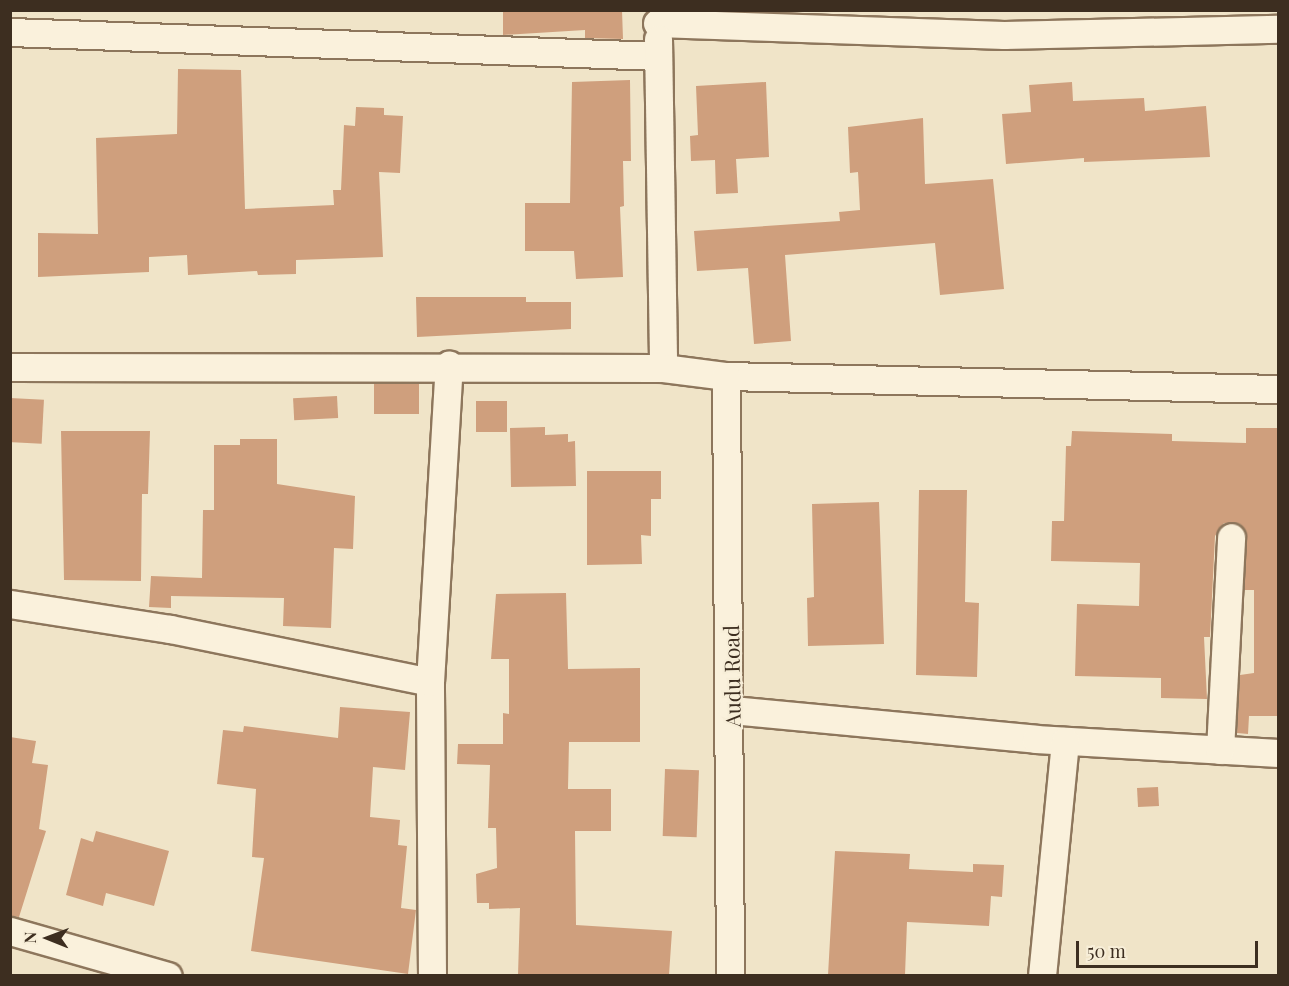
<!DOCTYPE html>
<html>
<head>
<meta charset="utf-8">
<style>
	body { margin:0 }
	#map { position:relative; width:1289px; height:986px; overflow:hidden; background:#f0e4c8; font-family:"Playfair Display",serif }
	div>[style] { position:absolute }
	.building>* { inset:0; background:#cf9f7d; transform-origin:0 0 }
	.roads { filter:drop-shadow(2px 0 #8d765c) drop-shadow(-2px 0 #8d765c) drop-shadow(0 2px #8d765c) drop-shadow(0 -2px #8d765c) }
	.minor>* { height:27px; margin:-13.5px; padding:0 13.5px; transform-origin:13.5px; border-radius:13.5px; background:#faf1dc }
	span { translate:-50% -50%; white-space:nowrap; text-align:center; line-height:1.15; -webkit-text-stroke:4.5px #f7eed8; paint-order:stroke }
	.street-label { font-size:21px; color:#3d2e20 }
	.frame { position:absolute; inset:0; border:12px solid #3d2e20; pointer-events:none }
	.north { position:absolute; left:18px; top:908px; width:60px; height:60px; -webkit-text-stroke:4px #f7eed8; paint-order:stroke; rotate:271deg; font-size:16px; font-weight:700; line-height:24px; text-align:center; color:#3d2e20 }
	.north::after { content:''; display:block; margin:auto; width:21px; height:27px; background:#3d2e20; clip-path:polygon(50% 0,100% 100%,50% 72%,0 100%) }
	.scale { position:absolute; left:1076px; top:941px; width:182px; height:27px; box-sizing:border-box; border:3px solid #3d2e20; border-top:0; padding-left:8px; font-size:18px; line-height:21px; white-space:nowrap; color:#3d2e20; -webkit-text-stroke:4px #f7eed8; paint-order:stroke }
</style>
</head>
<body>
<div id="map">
	<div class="building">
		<i style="clip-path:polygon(503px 10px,622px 10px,623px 39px,585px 38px,585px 30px,503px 35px)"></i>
		<i style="clip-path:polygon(178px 69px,241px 70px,245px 209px,334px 205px,333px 190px,341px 190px,344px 125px,355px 126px,356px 107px,384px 108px,384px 115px,403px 116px,400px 173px,379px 172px,383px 257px,296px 260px,296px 274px,258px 275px,257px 271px,188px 275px,187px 255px,149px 257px,149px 272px,38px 277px,38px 233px,98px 234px,96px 138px,177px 134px)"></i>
		<i style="clip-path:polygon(630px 80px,631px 161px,623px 161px,624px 206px,620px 207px,623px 277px,576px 279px,574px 251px,525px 251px,525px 203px,570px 203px,572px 82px)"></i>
		<i style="clip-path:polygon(766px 82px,769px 157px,736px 159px,738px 193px,716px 194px,715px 160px,691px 161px,690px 136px,698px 135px,696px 86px)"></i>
		<i style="clip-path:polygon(1072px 82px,1073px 101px,1144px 98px,1145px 111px,1206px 106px,1210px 157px,1084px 162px,1084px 158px,1006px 164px,1002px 114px,1031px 112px,1029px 85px)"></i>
		<i style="clip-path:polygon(923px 118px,925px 184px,993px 179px,1004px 289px,940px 295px,935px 243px,785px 255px,791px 341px,754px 344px,748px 268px,697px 271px,694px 231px,840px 221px,839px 212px,860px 210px,858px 172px,850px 173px,848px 127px)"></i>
		<i style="clip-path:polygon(416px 297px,526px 297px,526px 302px,571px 302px,571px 329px,417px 337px)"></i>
		<i style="left:374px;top:383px;width:45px;height:31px"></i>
		<i style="left:337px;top:396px;width:22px;height:44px;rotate:87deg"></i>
		<i style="left:10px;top:398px;width:34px;height:44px;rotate:3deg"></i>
		<i style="left:507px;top:401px;width:31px;height:31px;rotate:90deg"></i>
		<i style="clip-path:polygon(545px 427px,545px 435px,568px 434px,568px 442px,575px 441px,576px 486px,511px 487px,510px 428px)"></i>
		<i style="clip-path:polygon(1246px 428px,1278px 428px,1278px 716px,1249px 716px,1248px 734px,1237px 733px,1240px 675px,1254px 673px,1254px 590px,1244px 590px,1247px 538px,1240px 524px,1224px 523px,1215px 536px,1210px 637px,1204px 637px,1207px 699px,1161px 698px,1161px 678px,1075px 676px,1077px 604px,1139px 606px,1140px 563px,1051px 561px,1052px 521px,1064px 521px,1066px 446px,1071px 446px,1072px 431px,1172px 434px,1172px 441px,1246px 443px)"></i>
		<i style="clip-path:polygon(61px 431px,150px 431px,148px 494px,142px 494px,141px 581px,64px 580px)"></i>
		<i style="clip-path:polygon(240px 439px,277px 439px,277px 484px,355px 496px,353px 549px,334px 548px,331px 628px,283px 626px,284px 598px,171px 596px,171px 608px,149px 607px,151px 576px,202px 578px,203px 510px,214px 510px,214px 445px,240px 445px)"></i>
		<i style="clip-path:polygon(587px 471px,661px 471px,661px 499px,651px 499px,651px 536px,641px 535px,642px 564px,587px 565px)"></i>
		<i style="clip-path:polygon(919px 490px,967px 490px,965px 602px,979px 603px,977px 677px,916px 675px)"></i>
		<i style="clip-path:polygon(879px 502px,884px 644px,808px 646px,807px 598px,814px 597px,812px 504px)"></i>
		<i style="clip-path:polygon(566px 593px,568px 669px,640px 668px,640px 742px,569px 742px,568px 789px,611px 789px,611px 831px,575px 831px,576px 925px,672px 931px,669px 975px,518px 975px,520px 908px,489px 909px,489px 903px,477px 903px,476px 874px,497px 868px,496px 828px,488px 828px,490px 765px,457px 764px,458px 744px,503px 744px,503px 713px,509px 714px,509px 659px,491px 659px,496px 594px)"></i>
		<i style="clip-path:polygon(340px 707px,410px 712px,405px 770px,373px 767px,370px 817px,400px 820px,398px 845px,407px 846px,401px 908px,416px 910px,408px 974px,251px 951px,264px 858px,252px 857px,256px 789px,217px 784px,223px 730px,243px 732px,244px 726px,338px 738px)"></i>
		<i style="clip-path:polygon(10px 737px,36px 741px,32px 763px,48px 765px,39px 829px,46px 831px,19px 917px,10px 916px)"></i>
		<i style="left:665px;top:769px;width:34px;height:67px;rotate:2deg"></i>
		<i style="left:1158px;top:787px;width:19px;height:21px;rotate:87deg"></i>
		<i style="clip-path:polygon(96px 831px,169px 851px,154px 906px,106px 893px,103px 906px,66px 895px,81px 838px,93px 842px)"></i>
		<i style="clip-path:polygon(835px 851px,910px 854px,909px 869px,973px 872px,973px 864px,1004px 865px,1002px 897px,991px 896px,989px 926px,907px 922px,905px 975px,828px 975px)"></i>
	</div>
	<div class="roads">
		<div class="minor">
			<i style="left:657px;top:23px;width:347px;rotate:2deg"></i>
			<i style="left:1004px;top:35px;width:274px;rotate:-1.3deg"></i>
			<i style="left:10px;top:32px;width:648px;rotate:2.12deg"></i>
			<i style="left:658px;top:39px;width:329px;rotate:89.1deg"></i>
			<i style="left:10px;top:367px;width:653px;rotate:0.09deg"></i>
			<i style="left:663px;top:368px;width:64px;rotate:7.2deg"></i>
			<i style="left:726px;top:376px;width:552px;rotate:1.35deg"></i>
			<i style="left:726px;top:376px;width:600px;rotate:89.62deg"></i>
			<i style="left:10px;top:604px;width:162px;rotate:8.9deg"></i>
			<i style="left:170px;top:629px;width:265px;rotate:11.5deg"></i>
			<i style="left:732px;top:710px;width:305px;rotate:5.4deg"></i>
			<i style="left:1036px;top:739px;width:242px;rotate:3.3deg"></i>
			<i style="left:1220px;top:750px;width:213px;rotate:-87deg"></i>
			<i style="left:10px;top:931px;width:164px;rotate:15.9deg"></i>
			<i style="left:432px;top:976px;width:294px;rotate:-90.4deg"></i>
			<i style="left:430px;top:682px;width:318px;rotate:-86.6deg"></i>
			<i style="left:1042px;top:976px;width:236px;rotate:-84.4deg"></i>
		</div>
	</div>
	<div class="street-label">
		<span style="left:731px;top:676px;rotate:-91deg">Audu Road</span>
	</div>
	<div class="frame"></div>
	<div class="north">N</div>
	<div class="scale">50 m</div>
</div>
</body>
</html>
